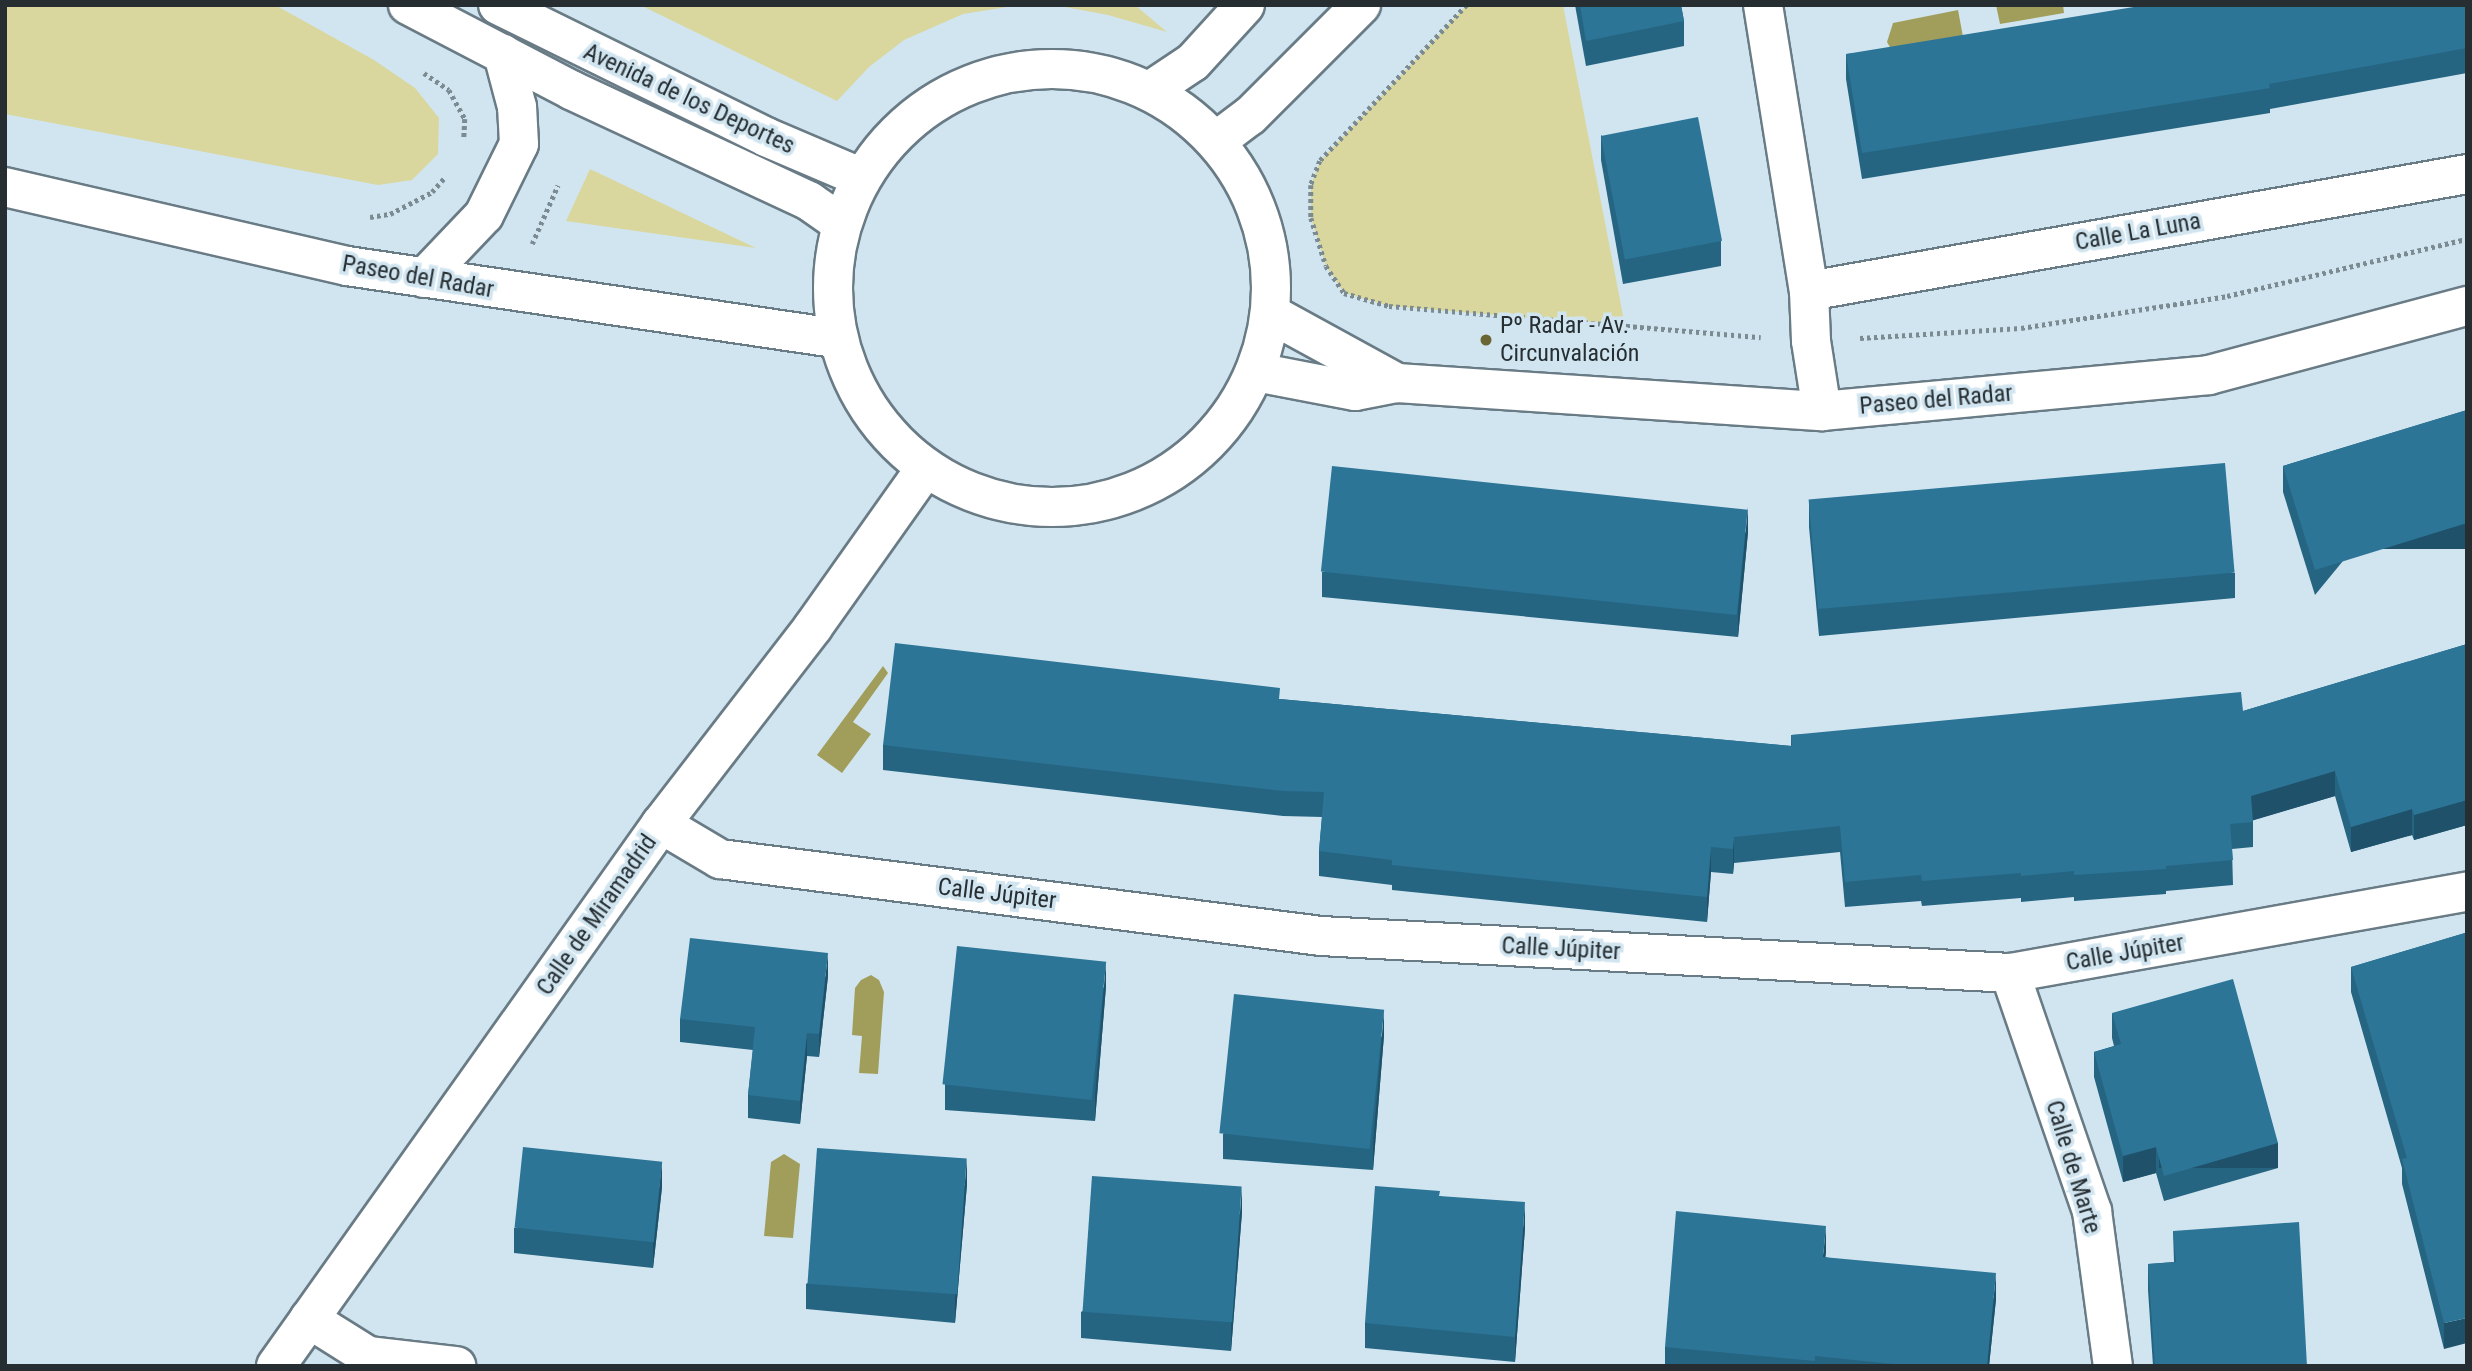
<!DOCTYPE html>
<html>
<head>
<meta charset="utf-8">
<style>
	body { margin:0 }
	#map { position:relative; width:2472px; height:1371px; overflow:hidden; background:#d1e5f0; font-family:"Roboto Condensed",sans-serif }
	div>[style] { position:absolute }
	.green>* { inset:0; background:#d9d79e }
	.water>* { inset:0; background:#a19e5b }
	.path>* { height:4.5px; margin-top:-2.25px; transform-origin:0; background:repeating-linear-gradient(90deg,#7c8a92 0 3.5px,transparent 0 7px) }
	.roads { filter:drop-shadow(2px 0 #697b85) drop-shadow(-2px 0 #697b85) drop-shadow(0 2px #697b85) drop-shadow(0 -2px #697b85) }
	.street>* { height:38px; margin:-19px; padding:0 19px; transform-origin:19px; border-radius:19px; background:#fff }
	.secondary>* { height:38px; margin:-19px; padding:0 19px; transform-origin:19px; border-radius:19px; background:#fff }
	.secondary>.ring { margin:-19px; padding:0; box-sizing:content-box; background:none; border:38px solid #fff; border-radius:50% }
	.wall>* { inset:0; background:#266582 }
	.shaded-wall>* { inset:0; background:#1f526a; transform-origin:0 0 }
	.building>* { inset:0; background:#2c7597; transform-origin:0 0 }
	.dots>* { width:19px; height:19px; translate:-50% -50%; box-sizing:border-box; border:4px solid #d1e5f0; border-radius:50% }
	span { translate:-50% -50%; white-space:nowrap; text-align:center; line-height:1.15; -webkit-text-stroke:7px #d1e5f0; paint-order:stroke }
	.street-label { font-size:24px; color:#262e32 }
	.poi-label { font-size:24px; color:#262e32 }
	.left { translate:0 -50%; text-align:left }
	.frame { position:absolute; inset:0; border:7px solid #262e32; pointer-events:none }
</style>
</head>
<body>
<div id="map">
	<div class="green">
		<i style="clip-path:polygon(5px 5px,275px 5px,374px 60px,415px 88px,439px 118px,438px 154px,412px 180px,378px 185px,5px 114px)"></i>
		<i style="clip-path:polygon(640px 5px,1019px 5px,963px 14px,904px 40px,869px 67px,837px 101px)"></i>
		<i style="clip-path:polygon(1054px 5px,1135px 5px,1167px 32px,1108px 15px)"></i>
		<i style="clip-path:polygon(1467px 5px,1563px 5px,1625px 326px,1389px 306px,1344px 293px,1326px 266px,1311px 218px,1311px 185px,1320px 161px)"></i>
		<i style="clip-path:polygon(590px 169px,756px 248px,566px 221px)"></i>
	</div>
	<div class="water">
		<i style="clip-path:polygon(1996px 5px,2063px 5px,2064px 13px,2000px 24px)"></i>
		<i style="clip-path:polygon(1958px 10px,1964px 42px,1891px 49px,1887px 42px,1893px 23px)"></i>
		<i style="clip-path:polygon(883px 666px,888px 673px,853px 722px,871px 734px,842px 773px,817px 755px)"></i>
		<i style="clip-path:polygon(871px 975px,879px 980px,884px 992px,878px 1074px,859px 1073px,862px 1036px,852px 1035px,855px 988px,861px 980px)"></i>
		<i style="clip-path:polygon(784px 1154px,800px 1164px,793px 1238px,764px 1236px,771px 1162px)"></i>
	</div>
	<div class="path">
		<i style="left:1467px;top:5px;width:214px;rotate:133.3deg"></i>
		<i style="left:1320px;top:161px;width:26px;rotate:111deg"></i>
		<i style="left:1311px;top:185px;width:33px;rotate:90deg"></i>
		<i style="left:1311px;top:218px;width:50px;rotate:72.6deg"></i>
		<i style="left:1326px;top:266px;width:32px;rotate:56deg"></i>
		<i style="left:1344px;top:293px;width:47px;rotate:16.1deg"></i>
		<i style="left:1389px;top:306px;width:373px;rotate:4.8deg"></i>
		<i style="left:424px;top:73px;width:30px;rotate:34deg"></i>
		<i style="left:449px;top:90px;width:33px;rotate:61deg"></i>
		<i style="left:465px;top:119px;width:19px;rotate:93deg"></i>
		<i style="left:370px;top:217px;width:20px;rotate:-9deg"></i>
		<i style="left:390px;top:214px;width:47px;rotate:-27.6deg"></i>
		<i style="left:432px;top:192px;width:18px;rotate:-49deg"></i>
		<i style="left:532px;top:244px;width:64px;rotate:-66.2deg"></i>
		<i style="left:1860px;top:338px;width:161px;rotate:-3.6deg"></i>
		<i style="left:2021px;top:328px;width:208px;rotate:-8.8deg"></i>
		<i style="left:2227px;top:296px;width:247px;rotate:-13.4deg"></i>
	</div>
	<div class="roads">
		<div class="street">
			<i style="left:1763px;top:5px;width:290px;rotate:80.9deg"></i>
			<i style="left:1809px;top:291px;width:50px;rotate:87.7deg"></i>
			<i style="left:1811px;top:341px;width:71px;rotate:81.1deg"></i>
			<i style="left:1151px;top:90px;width:50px;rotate:-33.7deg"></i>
			<i style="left:1193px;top:62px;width:77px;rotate:-47.6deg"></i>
			<i style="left:1809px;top:291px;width:668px;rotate:-10.08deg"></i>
			<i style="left:661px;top:824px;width:69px;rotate:30.7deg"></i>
			<i style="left:720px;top:859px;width:606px;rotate:7.3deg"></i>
			<i style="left:1321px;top:936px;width:690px;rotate:3.07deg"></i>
			<i style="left:2010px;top:973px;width:464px;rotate:-10.1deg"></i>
			<i style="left:2010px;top:973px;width:252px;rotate:71deg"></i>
			<i style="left:2092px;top:1211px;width:156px;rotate:82.3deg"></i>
			<i style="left:309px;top:1319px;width:70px;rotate:32.1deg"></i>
			<i style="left:368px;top:1356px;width:89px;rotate:6.5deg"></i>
		</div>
		<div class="secondary">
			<i style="left:408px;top:5px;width:184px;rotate:27.5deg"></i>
			<i style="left:571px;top:90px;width:263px;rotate:25deg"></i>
			<i style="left:809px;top:201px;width:40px;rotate:34.9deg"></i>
			<i style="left:498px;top:5px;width:299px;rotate:26.2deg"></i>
			<i style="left:766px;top:137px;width:104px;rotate:23.1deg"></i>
			<i class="ring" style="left:833px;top:69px;width:400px;height:400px"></i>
			<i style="left:1219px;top:139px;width:39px;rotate:-37deg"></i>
			<i style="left:1250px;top:116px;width:157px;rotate:-45deg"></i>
			<i style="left:5px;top:187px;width:351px;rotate:13deg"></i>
			<i style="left:347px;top:266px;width:495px;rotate:8.4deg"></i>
			<i style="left:424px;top:278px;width:87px;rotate:-46.4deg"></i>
			<i style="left:484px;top:215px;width:79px;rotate:-63.8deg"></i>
			<i style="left:519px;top:144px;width:37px;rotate:-93deg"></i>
			<i style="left:517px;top:107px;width:55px;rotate:-104.8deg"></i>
			<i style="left:1271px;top:314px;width:144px;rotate:28.7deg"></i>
			<i style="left:1256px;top:372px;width:101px;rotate:10.9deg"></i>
			<i style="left:1355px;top:391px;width:43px;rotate:-10.8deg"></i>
			<i style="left:1397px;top:383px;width:426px;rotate:3.8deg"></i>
			<i style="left:1822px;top:411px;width:389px;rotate:-5.3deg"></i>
			<i style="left:2209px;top:375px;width:267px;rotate:-15deg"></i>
			<i style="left:276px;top:1366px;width:665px;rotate:-54.61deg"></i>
			<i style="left:661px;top:824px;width:249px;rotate:-52.3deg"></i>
			<i style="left:813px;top:627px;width:194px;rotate:-54.7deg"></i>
		</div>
	</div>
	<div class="wall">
		<i style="clip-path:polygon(1575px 5px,1681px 5px,1684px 21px,1684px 46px,1586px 66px)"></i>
		<i style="clip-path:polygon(2467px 5px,2467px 73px,2270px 109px,2270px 113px,1862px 179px,1846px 79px,1846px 54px)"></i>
		<i style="clip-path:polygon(1601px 135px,1721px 241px,1721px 266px,1623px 284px,1601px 160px)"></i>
		<i style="clip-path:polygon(2467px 410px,2315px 595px,2283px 492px,2283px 466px)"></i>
		<i style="clip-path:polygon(1809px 501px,2235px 573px,2235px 598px,1819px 636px,1809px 527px)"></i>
		<i style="clip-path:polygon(1748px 532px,1738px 637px,1322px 597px,1322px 572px)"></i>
		<i style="clip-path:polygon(2467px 644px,2467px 825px,2414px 840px,2412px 835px,2351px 852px,2335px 796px,2253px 820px,2253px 847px,2232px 849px,2233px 885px,2166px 891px,2166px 894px,2074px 901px,2074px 897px,2021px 902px,2021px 898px,1922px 906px,1921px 901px,1845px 907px,1840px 852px,1734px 863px,1733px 874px,1711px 872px,1707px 922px,1392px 890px,1392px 885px,1319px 876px,1319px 851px,1322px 817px,1283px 816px,883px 770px,883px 745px,1280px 699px,1791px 746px,1791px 735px,2243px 711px)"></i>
		<i style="clip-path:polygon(2465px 933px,2444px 1349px,2402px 1184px,2402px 1168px,2351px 992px,2351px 967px)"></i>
		<i style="clip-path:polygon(828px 976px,819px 1057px,807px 1056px,800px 1124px,748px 1118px,748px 1095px,753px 1050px,680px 1042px,680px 1019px)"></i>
		<i style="clip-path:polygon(1106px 986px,1095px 1121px,945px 1110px,945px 1084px)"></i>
		<i style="clip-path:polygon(2112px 1013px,2278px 1168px,2164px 1201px,2156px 1173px,2123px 1182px,2094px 1077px,2094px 1052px,2114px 1046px,2112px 1038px)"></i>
		<i style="clip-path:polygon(1384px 1035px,1373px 1170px,1223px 1159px,1223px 1134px)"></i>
		<i style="clip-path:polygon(967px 1184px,955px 1323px,806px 1309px,806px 1284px)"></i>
		<i style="clip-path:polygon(662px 1187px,653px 1268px,514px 1253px,514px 1228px)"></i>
		<i style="clip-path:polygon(1440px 1196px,1525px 1228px,1515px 1362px,1365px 1348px,1365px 1323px)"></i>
		<i style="clip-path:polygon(1242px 1212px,1231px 1351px,1081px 1338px,1081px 1312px)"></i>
		<i style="clip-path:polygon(2173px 1231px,2307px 1366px,2153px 1366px,2148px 1290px,2148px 1264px,2174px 1262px)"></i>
		<i style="clip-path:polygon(1826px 1252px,1825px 1257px,1996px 1299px,1989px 1366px,1665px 1366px,1665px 1347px)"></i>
	</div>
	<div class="shaded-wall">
		<i style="clip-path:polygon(1748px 507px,1748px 532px,1738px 637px,1738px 611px)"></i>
		<i style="left:2467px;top:523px;width:26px;height:159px;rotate:90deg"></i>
		<i style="clip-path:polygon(2335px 771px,2335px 796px,2251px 821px,2251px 796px)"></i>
		<i style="clip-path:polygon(2467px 800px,2467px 825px,2414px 840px,2414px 815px)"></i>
		<i style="clip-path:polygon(2412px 809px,2412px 835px,2351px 852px,2351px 827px)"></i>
		<i style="clip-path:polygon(1734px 837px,1734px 863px,1733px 874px,1733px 849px)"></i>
		<i style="clip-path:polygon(1711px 847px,1711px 872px,1707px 922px,1707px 897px)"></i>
		<i style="clip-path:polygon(828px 953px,828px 976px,819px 1057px,819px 1034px)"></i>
		<i style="clip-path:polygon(1106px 961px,1106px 986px,1095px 1121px,1095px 1096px)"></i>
		<i style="clip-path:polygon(1384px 1010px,1384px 1035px,1373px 1170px,1373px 1144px)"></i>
		<i style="clip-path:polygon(807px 1033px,807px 1056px,800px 1124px,800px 1101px)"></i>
		<i style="left:2278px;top:1143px;width:25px;height:119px;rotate:90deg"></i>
		<i style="clip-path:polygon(2156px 1147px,2156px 1173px,2123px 1182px,2123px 1156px)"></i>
		<i style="clip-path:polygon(967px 1158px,967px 1184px,955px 1323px,955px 1298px)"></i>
		<i style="clip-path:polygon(662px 1162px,662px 1187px,653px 1268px,653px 1242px)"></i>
		<i style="clip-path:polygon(1242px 1187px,1242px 1212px,1231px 1351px,1231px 1325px)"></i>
		<i style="clip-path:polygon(1525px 1202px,1525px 1228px,1515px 1362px,1515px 1337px)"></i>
		<i style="clip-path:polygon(1826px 1226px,1826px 1252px,1823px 1282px,1823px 1257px)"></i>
		<i style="clip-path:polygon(1996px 1273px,1996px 1299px,1989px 1366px,1987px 1366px)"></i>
		<i style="clip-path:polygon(2467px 1318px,2467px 1343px,2444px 1349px,2444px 1323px)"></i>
	</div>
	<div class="building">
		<i style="clip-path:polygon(1580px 5px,1681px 5px,1684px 21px,1586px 41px)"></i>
		<i style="clip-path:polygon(2146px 5px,2467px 5px,2467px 48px,2269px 84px,2270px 88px,1862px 153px,1846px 54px)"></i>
		<i style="left:1698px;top:117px;width:126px;height:99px;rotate:79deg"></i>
		<i style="clip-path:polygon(2467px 410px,2467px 523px,2315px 570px,2283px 466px)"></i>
		<i style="left:2225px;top:463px;width:110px;height:418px;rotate:85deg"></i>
		<i style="left:1332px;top:466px;width:418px;height:106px;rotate:6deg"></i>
		<i style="clip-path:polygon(895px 643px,1280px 688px,1279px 699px,1792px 746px,1791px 735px,2241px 692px,2243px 711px,2467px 644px,2467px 800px,2414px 815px,2412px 809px,2351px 827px,2335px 771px,2251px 796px,2253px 822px,2230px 824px,2233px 860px,2166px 866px,2166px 869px,2074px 875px,2074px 871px,2021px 876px,2021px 873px,1922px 881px,1921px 875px,1845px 882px,1840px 826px,1734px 837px,1733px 849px,1711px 847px,1707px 897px,1392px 865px,1392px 860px,1319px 851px,1324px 792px,1283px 791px,883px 745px)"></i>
		<i style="clip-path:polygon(2465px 933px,2467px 939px,2467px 1318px,2444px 1323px,2402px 1159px,2407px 1158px,2351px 967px)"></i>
		<i style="clip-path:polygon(690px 938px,828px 953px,819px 1034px,807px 1033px,800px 1101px,748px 1095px,755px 1027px,680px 1019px)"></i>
		<i style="left:957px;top:946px;width:150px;height:139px;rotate:6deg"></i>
		<i style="clip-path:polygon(2233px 979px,2278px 1143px,2164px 1176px,2156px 1147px,2123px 1156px,2094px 1052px,2121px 1044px,2112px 1013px)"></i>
		<i style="left:1234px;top:994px;width:151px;height:140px;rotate:6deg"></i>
		<i style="left:523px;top:1147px;width:140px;height:81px;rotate:6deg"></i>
		<i style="left:817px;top:1148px;width:150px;height:136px;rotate:4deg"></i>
		<i style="left:1092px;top:1176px;width:150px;height:136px;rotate:4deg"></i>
		<i style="clip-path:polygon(1375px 1186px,1440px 1191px,1439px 1196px,1525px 1202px,1515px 1337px,1365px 1323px)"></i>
		<i style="clip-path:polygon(1676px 1211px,1826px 1226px,1823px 1257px,1996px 1273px,1987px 1366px,1913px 1366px,1815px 1356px,1815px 1361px,1665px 1347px)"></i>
		<i style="clip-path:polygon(2299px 1222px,2307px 1366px,2155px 1366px,2148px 1264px,2176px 1262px,2173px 1231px)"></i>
	</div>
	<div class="dots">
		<i style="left:1486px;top:340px;background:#696633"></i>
	</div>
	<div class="street-label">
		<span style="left:689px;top:99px;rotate:25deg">Avenida de los Deportes</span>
		<span style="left:2138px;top:232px;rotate:-10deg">Calle La Luna</span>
		<span style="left:418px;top:277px;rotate:10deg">Paseo del Radar</span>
		<span style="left:1936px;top:400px;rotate:-5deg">Paseo del Radar</span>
		<span style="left:997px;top:894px;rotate:7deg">Calle Júpiter</span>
		<span style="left:597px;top:915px;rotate:-55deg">Calle de Miramadrid</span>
		<span style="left:1561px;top:949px;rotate:3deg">Calle Júpiter</span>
		<span style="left:2125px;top:953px;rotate:-10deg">Calle Júpiter</span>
		<span style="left:2073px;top:1167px;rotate:73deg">Calle de Marte</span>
	</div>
	<div class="poi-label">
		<span class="left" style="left:1500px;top:340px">Pº Radar - Av.<br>Circunvalación</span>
	</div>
	<div class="frame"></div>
</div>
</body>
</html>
